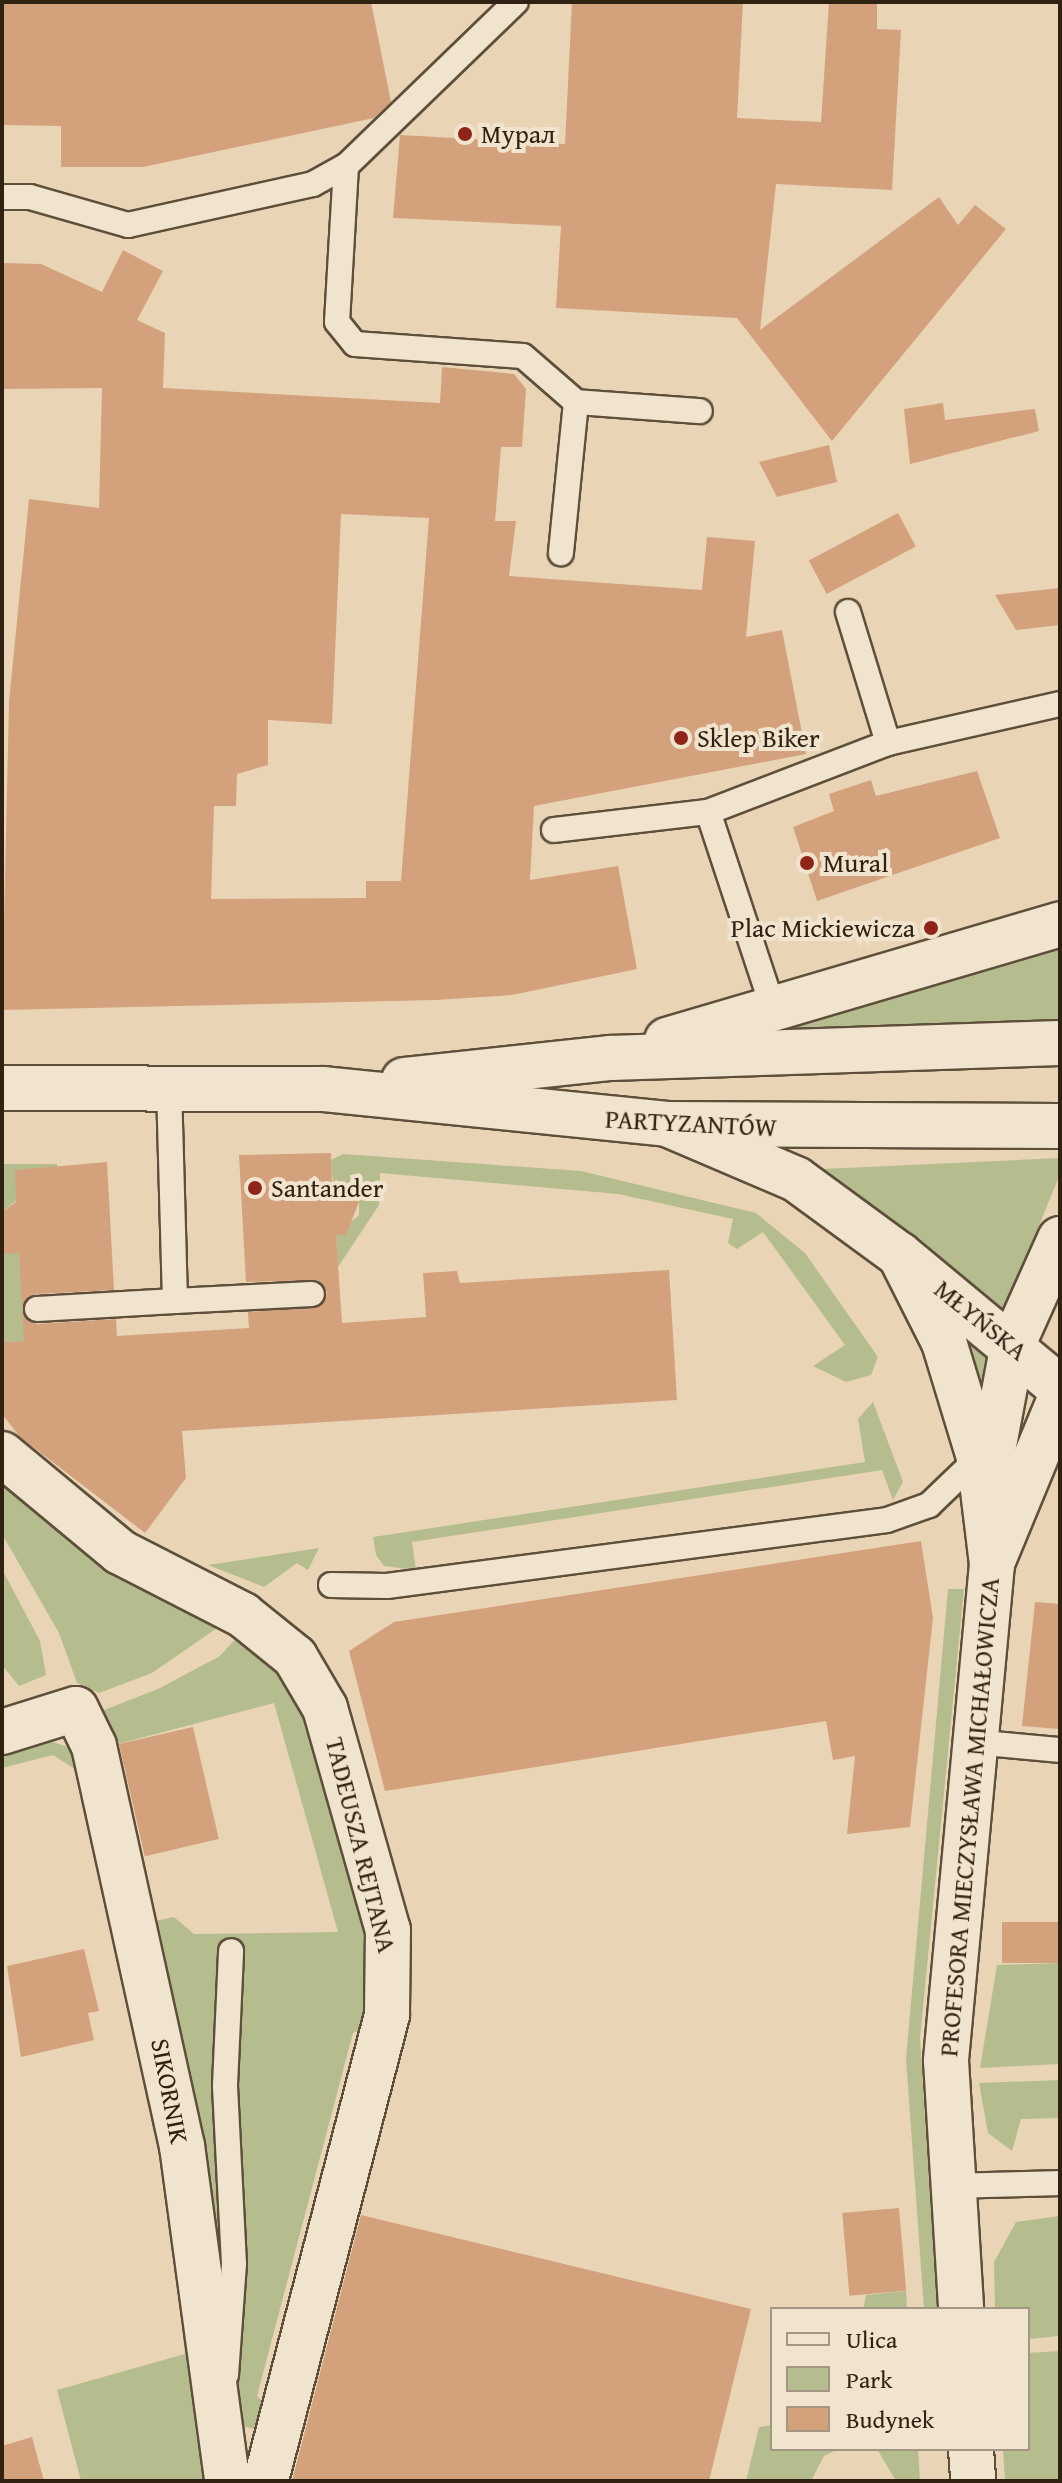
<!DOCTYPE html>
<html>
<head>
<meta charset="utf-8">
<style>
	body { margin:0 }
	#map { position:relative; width:1062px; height:2483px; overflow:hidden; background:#e9d5b5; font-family:"Gentium Book Plus",serif }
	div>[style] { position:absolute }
	.green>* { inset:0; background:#b5bd8e }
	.building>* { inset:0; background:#d3a27d; transform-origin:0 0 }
	.roads { filter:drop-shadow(2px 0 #5e4f3b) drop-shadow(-2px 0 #5e4f3b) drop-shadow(0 2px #5e4f3b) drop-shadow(0 -2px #5e4f3b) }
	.lane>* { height:24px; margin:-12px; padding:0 12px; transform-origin:12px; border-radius:12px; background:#f1e4cf }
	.street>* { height:44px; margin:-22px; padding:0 22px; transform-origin:22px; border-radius:22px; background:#f1e4cf }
	.secondary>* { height:44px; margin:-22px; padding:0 22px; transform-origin:22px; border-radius:22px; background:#f1e4cf }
	.dots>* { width:22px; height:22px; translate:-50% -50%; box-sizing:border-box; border:4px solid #f1e4cf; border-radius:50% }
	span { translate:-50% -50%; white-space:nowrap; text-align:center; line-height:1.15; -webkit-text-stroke:8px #f1e4cf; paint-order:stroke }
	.poi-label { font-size:26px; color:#2f2212 }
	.left { translate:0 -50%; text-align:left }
	.right { translate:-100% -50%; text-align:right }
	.street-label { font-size:26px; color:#2f2212 }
	.frame { position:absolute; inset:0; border:4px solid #2f2212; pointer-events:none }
	.legend { position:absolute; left:770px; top:2307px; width:260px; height:144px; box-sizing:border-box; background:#f1e4cf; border:2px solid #a39683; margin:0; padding:10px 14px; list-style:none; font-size:24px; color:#2f2212 }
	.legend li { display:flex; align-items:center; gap:16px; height:40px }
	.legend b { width:40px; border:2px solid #a39683 }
</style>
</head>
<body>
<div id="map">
	<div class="green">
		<i style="clip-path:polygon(1060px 949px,1060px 1022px,770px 1033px,770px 1029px)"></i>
		<i style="clip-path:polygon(343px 1154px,581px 1171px,756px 1213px,805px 1253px,878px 1357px,871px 1375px,846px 1382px,813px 1366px,845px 1345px,763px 1232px,737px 1249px,728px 1243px,733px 1219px,618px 1194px,380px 1173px,379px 1205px,338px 1267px,336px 1235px,359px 1215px,359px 1202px,333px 1184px,331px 1160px)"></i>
		<i style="clip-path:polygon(1060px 1158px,1060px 1174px,1003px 1315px,823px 1169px)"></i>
		<i style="clip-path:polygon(2px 1164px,57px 1164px,57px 1168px,2px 1212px)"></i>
		<i style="clip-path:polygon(2px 1245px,19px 1253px,26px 1341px,2px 1342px)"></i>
		<i style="clip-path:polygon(967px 1335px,995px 1360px,984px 1405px,960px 1338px)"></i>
		<i style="clip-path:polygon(873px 1402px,903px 1482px,893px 1500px,882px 1470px,412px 1542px,416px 1570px,384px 1566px,376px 1555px,373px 1537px,865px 1462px,858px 1419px)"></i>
		<i style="clip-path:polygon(2px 1478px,220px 1626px,152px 1673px,99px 1693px,77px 1683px,59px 1633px,2px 1534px)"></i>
		<i style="clip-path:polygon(319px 1548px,308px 1570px,297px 1563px,264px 1587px,208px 1565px)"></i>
		<i style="clip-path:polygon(2px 1569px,40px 1641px,46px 1675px,19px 1686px,2px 1665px)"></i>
		<i style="clip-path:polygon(948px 1589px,964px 1589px,920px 2038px,937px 2309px,924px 2309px,906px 2059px)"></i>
		<i style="clip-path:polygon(238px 1636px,298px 1693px,368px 1925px,370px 2025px,353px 2033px,257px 2396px,269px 2408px,262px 2431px,239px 2425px,150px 1922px,174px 1917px,194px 1934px,338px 1932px,274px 1703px,114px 1745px,101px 1721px,104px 1710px,158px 1689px,220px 1656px)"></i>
		<i style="clip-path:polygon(46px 1740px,75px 1749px,84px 1775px,53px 1755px,2px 1768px,2px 1753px)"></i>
		<i style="clip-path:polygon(1060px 1963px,1060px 2064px,980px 2068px,997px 1965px)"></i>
		<i style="clip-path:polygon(1060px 2080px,1060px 2118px,1021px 2119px,1012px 2151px,988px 2133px,979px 2083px)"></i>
		<i style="clip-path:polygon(169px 2211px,216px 2481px,81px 2481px,57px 2390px,185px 2354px)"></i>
		<i style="clip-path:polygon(1060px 2216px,1060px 2336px,1028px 2339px,1028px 2309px,995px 2309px,994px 2262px,1016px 2222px)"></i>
		<i style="clip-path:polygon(906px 2291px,907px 2309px,863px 2309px,866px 2295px)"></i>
		<i style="clip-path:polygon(1060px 2351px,1060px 2481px,1005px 2481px,1003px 2449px,1028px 2449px,1028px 2353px)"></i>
		<i style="clip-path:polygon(772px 2425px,772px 2449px,838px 2449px,824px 2456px,811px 2481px,746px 2481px,759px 2427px)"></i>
		<i style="clip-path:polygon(877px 2449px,918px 2449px,920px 2481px,896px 2481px)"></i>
	</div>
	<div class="building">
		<i style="clip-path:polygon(2px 2px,371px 2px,391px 102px,374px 118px,143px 167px,61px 167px,61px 126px,2px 125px)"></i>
		<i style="clip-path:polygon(572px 2px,743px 2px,737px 118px,821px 122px,829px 2px,877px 4px,877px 29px,901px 30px,892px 190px,776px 184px,760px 330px,939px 197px,958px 225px,975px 205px,1006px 229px,832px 441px,737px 318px,556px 308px,561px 226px,393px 218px,400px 135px,565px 144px)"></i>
		<i style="clip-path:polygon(evenodd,123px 250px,163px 271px,137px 320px,165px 333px,163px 388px,440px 403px,442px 367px,514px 374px,526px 389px,522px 447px,501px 447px,495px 521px,516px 521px,509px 576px,702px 590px,707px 537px,755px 541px,746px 637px,782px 630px,806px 754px,534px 806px,530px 880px,618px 866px,637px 969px,512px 995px,435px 1000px,2px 1010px,9px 702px,29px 499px,99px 508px,102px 388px,2px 389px,2px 263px,41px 264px,102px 292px,123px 250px,341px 514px,429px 518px,401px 881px,366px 881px,366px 898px,211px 899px,214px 806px,236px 806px,237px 774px,268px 765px,268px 720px,332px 724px,341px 514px)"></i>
		<i style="clip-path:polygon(943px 403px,945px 420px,1035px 409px,1039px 431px,910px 464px,904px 409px)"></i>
		<i style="clip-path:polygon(829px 445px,837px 482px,777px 497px,759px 462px)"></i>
		<i style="left:898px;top:513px;width:38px;height:101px;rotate:62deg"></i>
		<i style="clip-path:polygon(1060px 588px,1060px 625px,1016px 630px,995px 595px)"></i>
		<i style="clip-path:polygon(977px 771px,1000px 838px,817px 901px,793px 827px,834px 811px,829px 794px,871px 780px,876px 796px)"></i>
		<i style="clip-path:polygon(331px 1153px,332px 1184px,359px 1202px,346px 1235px,336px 1235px,342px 1323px,426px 1317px,423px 1273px,457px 1271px,460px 1283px,669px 1270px,677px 1400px,182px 1431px,186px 1478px,145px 1533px,20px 1437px,2px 1414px,2px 1342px,24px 1341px,22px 1312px,37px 1324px,116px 1319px,117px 1336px,249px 1328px,248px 1312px,321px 1306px,327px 1292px,318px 1280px,246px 1282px,239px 1155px)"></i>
		<i style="clip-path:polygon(107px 1162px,114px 1290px,36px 1294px,22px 1308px,19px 1253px,2px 1254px,2px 1212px,16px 1202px,15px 1170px)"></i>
		<i style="clip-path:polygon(921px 1541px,933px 1618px,910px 1827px,847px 1834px,855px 1756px,833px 1760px,826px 1721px,385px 1791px,349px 1651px,394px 1622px)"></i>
		<i style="clip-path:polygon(1035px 1602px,1060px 1604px,1060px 1729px,1022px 1726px)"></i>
		<i style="left:193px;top:1727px;width:115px;height:76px;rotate:77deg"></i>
		<i style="left:1060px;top:1922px;width:41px;height:58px;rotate:90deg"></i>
		<i style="clip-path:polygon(84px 1949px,99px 2011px,88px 2013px,94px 2040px,21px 2057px,7px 1966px)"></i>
		<i style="left:899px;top:2208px;width:83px;height:57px;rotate:85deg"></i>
		<i style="clip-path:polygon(361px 2215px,751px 2309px,709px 2481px,292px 2481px)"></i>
		<i style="clip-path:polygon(32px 2437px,44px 2481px,2px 2481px,2px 2446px)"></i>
	</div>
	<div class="roads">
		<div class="lane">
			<i style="left:346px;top:166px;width:156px;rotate:93.3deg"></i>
			<i style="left:337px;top:322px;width:28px;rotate:51deg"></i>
			<i style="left:355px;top:344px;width:168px;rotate:4.1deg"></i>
			<i style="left:523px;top:356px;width:70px;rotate:41deg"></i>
			<i style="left:576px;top:402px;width:152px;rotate:95.7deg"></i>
			<i style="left:2px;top:197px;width:28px"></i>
			<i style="left:30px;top:197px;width:102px;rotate:15.9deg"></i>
			<i style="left:128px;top:225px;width:189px;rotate:-12.5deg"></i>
			<i style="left:313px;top:184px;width:38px;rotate:-29deg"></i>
			<i style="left:346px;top:166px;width:236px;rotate:-44deg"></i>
			<i style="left:576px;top:402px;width:124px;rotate:4.2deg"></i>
			<i style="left:848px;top:612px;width:137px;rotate:73deg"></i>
			<i style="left:554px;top:830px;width:155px;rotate:-6.7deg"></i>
			<i style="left:773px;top:1008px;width:206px;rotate:-108.3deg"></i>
			<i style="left:708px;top:812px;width:193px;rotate:-21deg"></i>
			<i style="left:888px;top:743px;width:176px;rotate:-12.8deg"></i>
			<i style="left:175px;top:1301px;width:137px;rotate:-2.9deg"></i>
			<i style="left:37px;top:1309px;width:138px;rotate:-3.3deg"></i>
			<i style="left:175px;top:1301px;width:213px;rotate:-91.6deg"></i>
			<i style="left:331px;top:1585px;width:56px;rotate:1deg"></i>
			<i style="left:387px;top:1586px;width:504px;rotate:-7.52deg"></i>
			<i style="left:887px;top:1520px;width:45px;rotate:-19.7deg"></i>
			<i style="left:929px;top:1505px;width:69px;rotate:-43.8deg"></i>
			<i style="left:973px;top:1742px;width:87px;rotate:5.3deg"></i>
			<i style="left:952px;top:2186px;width:108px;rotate:-1.6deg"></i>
			<i style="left:226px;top:2375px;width:111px;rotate:-85.9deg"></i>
			<i style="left:234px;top:2264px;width:179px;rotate:-92.9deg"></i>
			<i style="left:225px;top:2085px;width:134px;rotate:-87.4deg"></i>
		</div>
		<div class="street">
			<i style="left:900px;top:1255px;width:208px;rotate:39.7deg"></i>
			<i style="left:2px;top:1454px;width:153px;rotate:39.7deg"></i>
			<i style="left:120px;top:1552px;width:138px;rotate:27.1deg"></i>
			<i style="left:243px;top:1615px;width:67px;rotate:38.9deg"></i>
			<i style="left:295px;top:1657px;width:59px;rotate:59.5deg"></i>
			<i style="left:325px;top:1708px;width:231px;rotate:74.2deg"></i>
			<i style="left:388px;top:1930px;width:85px;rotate:90.7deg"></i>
			<i style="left:387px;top:2015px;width:481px;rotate:104.6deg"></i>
			<i style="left:2px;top:1732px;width:77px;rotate:-17.3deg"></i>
			<i style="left:76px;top:1709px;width:41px;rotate:64.1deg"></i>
			<i style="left:94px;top:1746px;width:410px;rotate:77.6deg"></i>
			<i style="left:182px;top:2146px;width:338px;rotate:82.3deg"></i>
		</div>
		<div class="secondary">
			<i style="left:667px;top:1040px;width:410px;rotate:-16.4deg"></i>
			<i style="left:404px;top:1080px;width:207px;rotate:-6.1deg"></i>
			<i style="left:610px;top:1058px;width:450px;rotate:-1.9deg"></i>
			<i style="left:2px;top:1088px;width:322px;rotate:0.2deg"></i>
			<i style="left:324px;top:1089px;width:345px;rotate:5.8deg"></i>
			<i style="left:667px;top:1124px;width:393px;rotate:0.3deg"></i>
			<i style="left:667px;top:1124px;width:140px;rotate:23.1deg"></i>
			<i style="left:796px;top:1179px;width:129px;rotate:36.2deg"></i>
			<i style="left:900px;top:1255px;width:97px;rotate:63.2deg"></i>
			<i style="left:944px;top:1342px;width:120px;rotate:73.1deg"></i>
			<i style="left:979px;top:1457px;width:108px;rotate:83.1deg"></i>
			<i style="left:992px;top:1564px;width:499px;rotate:95.3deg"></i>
			<i style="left:946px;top:2061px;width:248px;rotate:86.5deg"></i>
			<i style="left:989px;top:1472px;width:130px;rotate:-79.4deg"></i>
			<i style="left:1013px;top:1344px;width:115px;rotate:-65.9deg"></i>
			<i style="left:994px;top:1558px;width:172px;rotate:-67.5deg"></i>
			<i style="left:971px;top:2449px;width:32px;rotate:86deg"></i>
		</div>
	</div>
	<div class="dots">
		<i style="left:465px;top:134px;background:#8f2418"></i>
		<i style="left:681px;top:738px;background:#8f2418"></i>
		<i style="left:807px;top:863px;background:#8f2418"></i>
		<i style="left:931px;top:928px;background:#8f2418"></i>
		<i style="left:255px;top:1188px;background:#8f2418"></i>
	</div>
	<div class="poi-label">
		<span class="left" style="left:481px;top:134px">Мурал</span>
		<span class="left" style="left:697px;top:738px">Sklep Biker</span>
		<span class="left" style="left:823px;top:863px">Mural</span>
		<span class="right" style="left:915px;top:928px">Plac Mickiewicza</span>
		<span class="left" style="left:271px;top:1188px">Santander</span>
	</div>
	<div class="street-label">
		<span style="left:691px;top:1123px;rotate:3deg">PARTYZANTÓW</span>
		<span style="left:981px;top:1320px;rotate:39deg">MŁYŃSKA</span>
		<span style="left:969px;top:1817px;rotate:-85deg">PROFESORA MIECZYSŁAWA MICHAŁOWICZA</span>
		<span style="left:361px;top:1845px;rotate:76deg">TADEUSZA REJTANA</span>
		<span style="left:170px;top:2091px;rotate:79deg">SIKORNIK</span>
	</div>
	<div class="frame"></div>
	<ul class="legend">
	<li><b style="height:10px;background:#f1e4cf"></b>Ulica</li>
	<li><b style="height:22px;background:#b5bd8e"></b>Park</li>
	<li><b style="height:22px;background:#d3a27d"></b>Budynek</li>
	</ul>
</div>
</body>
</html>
